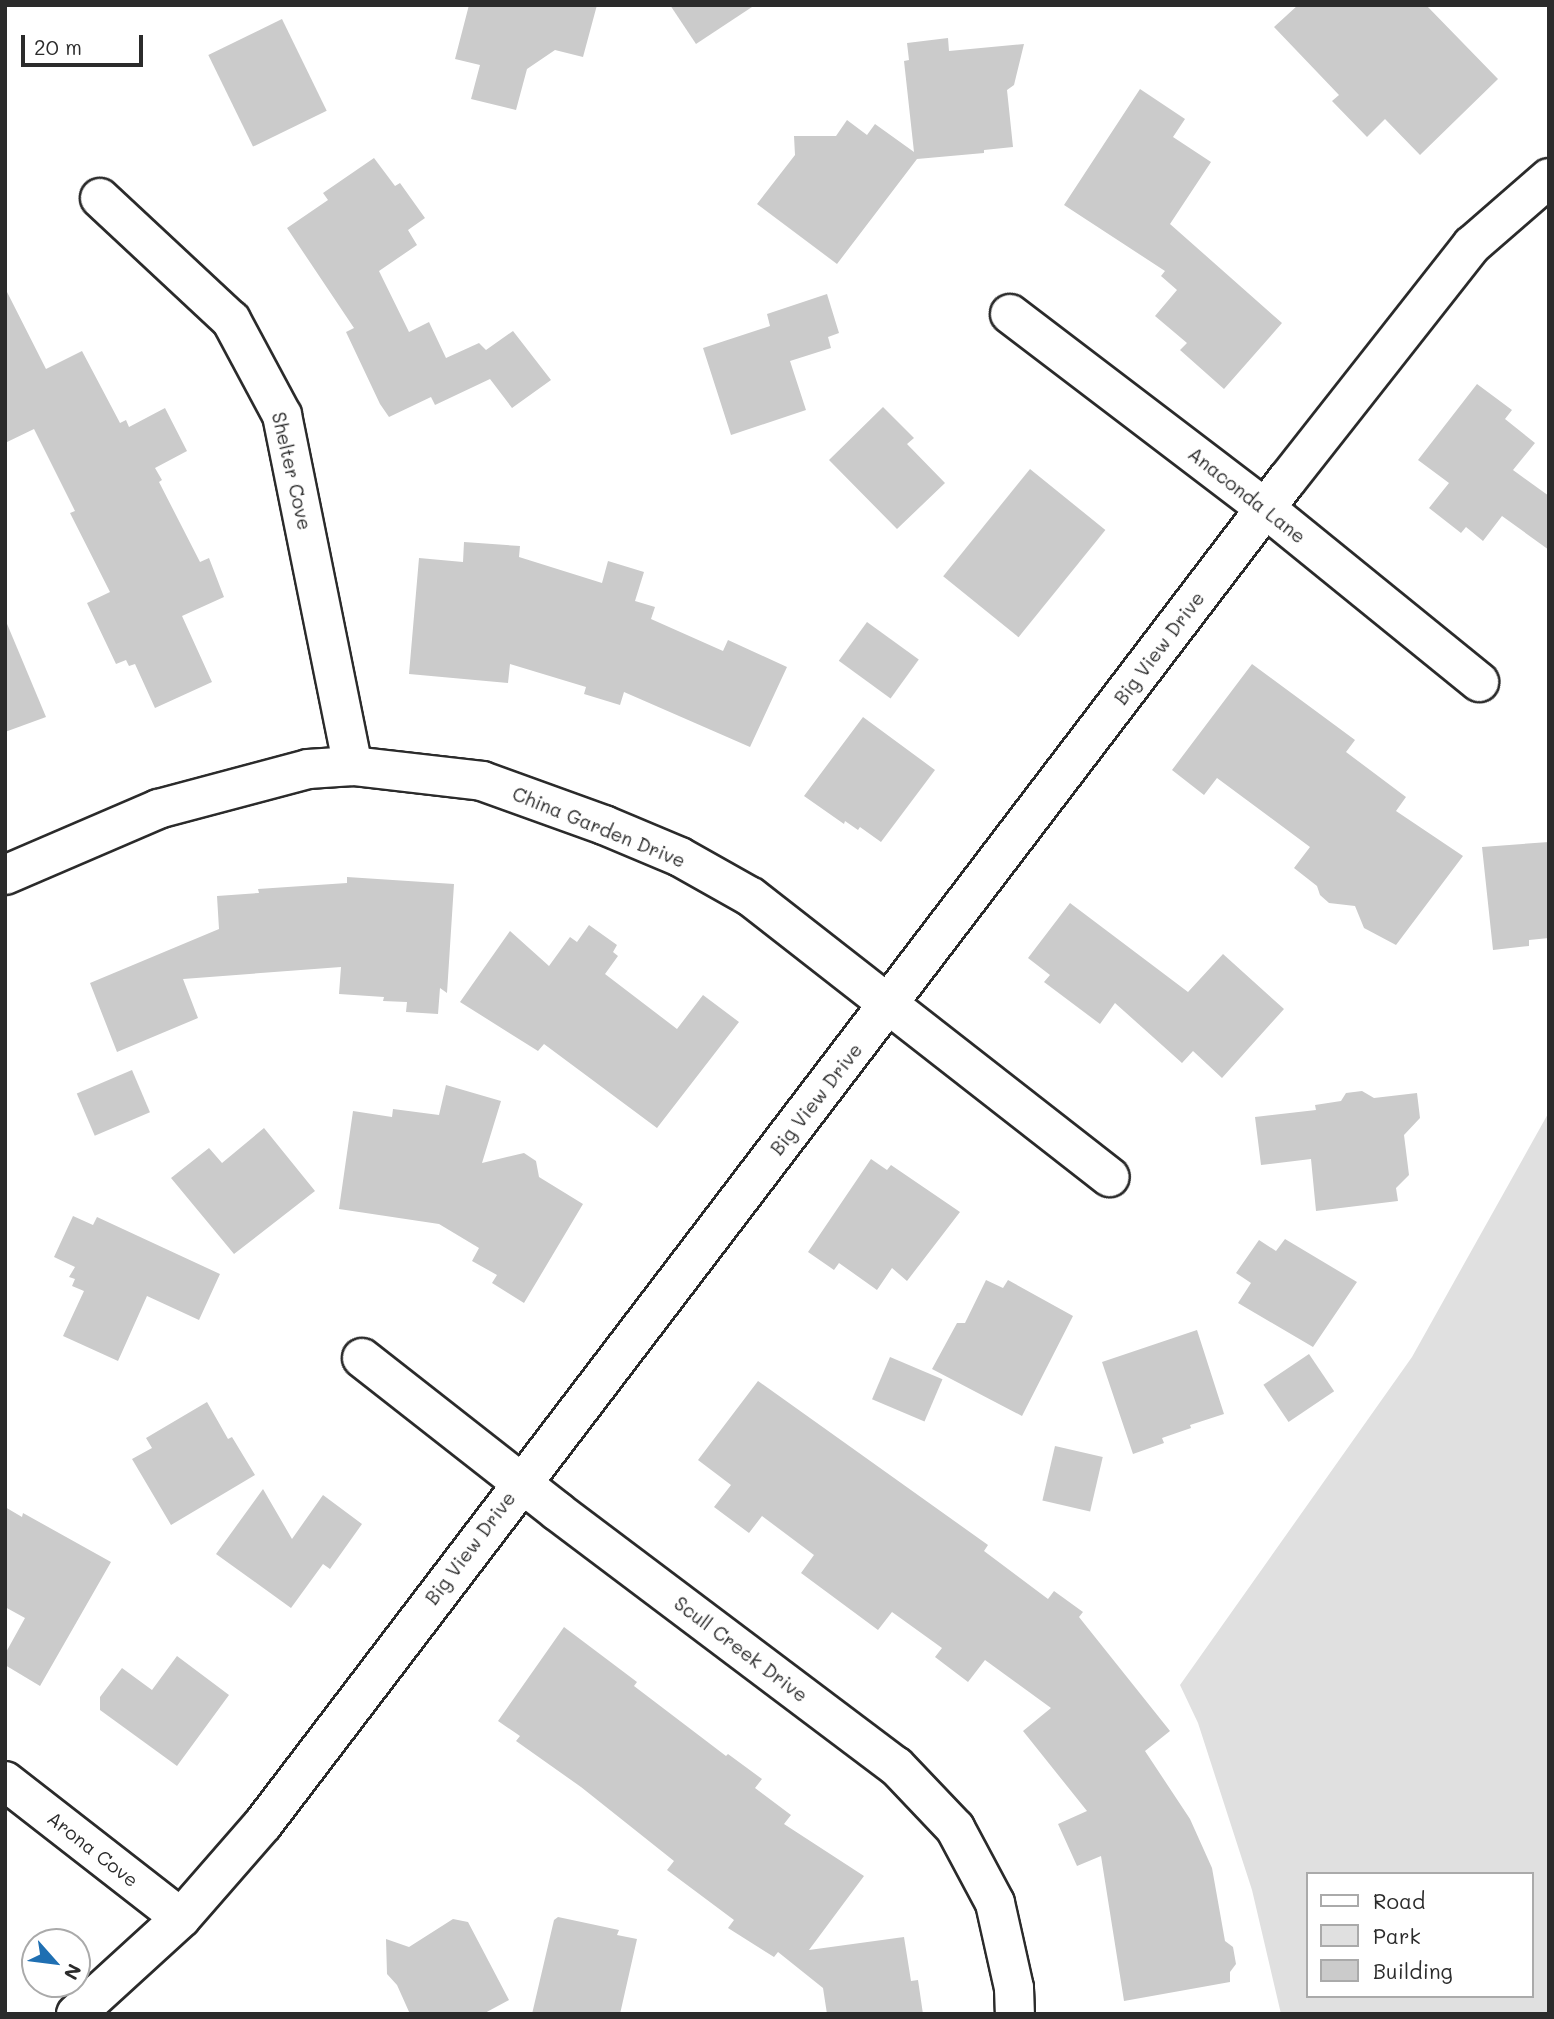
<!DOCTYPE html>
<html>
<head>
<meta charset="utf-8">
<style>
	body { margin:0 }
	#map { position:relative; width:1554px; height:2019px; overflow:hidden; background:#fff; font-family:Mali,sans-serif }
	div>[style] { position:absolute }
	.green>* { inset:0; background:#e0e0e0 }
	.building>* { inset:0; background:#cbcbcb; transform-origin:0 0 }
	.roads { filter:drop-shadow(2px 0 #2b2b2b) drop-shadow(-2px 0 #2b2b2b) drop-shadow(0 2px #2b2b2b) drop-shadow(0 -2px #2b2b2b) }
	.minor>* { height:38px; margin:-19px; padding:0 19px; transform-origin:19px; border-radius:19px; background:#fff }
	span { translate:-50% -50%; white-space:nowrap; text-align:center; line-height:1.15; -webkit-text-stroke:5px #fff; paint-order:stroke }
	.street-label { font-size:19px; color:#2b2b2b }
	.frame { position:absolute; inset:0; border:7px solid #2b2b2b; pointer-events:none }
	.legend { position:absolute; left:1306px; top:1872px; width:228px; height:126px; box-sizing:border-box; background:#fff; border:2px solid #aaa; margin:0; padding:9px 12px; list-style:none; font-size:21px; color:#2b2b2b }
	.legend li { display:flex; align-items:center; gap:14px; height:35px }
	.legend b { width:35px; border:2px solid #aaa }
	.north { position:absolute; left:21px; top:1928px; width:70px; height:70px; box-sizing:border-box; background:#fff; border:2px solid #aaa; border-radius:50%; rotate:118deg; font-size:19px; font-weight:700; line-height:28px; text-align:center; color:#2b2b2b }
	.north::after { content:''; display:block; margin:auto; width:24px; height:32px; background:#1f6fb2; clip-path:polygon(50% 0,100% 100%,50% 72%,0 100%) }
	.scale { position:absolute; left:21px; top:35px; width:122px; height:32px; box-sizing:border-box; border:4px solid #2b2b2b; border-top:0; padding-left:9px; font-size:21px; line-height:24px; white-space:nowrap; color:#2b2b2b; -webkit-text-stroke:5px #fff; paint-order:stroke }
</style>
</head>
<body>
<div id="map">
	<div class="green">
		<i style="clip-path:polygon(evenodd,1549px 1112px,1549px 2014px,1281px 2014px,1252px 1890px,1198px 1723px,1180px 1685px,1412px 1357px,1549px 1112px,1307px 1874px,1531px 1874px,1531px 1996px,1307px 1996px,1307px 1874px)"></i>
	</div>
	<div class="building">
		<i style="clip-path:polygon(469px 5px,597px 5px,583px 57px,555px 50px,527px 69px,516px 110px,471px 99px,480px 65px,455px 59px)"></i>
		<i style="clip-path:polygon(670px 5px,755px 5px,696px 44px)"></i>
		<i style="clip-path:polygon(1298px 5px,1426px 5px,1498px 79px,1420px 155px,1385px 119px,1367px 137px,1332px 101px,1339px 95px,1274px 27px)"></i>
		<i style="left:282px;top:19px;width:102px;height:82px;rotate:64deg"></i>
		<i style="clip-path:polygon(948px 38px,949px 51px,1024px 44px,1014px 85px,1007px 90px,1013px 147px,984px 150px,984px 153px,917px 159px,837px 264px,757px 204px,795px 155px,794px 136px,836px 136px,847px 120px,867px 135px,875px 124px,914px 152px,904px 61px,909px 60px,907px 43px)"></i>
		<i style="clip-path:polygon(1140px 89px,1185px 119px,1173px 137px,1211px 162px,1170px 224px,1282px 323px,1224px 389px,1180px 350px,1187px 343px,1155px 316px,1177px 290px,1161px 276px,1165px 271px,1064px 205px)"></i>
		<i style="clip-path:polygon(374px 158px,395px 186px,400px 183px,425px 218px,408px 230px,417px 245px,379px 271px,409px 332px,429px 322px,446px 358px,479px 343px,486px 350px,513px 331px,551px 380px,512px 408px,490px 379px,435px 405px,431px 397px,389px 417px,380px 404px,346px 332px,354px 328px,287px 228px,328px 200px,323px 193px)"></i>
		<i style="clip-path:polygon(5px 288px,46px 369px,82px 351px,120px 423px,126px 420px,129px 427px,165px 408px,187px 451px,155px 468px,162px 480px,159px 482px,200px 562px,209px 558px,224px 597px,182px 616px,212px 682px,155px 708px,135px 664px,129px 666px,126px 660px,116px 664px,87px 603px,110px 592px,70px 513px,75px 511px,34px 429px,5px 443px)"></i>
		<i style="clip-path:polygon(827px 294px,839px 333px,828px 337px,831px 348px,790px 361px,806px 410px,731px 435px,703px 348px,770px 326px,767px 314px)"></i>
		<i style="clip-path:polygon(1477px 384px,1512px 410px,1505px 419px,1535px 443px,1513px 470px,1549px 496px,1549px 550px,1502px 516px,1483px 541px,1466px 527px,1461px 533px,1429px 508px,1449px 483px,1418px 460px)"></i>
		<i style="clip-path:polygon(883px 407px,914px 438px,907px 444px,945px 483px,897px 529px,829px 460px)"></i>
		<i style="left:1030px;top:469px;width:97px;height:138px;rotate:39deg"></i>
		<i style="clip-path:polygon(464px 542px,520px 546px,519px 557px,602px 583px,608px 561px,644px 572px,635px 601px,655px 607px,651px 619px,723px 651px,728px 640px,787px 667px,750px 747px,624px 692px,620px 705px,584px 694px,586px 687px,510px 664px,508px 683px,409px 674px,419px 558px,463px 562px)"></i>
		<i style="clip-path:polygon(5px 619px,46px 717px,5px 732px)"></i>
		<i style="left:867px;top:622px;width:64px;height:48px;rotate:36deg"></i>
		<i style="clip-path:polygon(1252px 664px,1355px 740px,1346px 752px,1406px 797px,1396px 811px,1463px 856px,1396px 945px,1364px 928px,1355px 906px,1329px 903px,1320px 895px,1317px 886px,1294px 868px,1310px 847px,1217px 778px,1204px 795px,1172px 770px)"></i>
		<i style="clip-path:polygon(863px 717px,935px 770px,881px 842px,860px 827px,858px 830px,845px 821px,844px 824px,804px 796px)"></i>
		<i style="clip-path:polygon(1549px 842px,1549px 938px,1529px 940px,1529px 946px,1493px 950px,1482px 847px)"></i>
		<i style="clip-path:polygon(347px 877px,454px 884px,447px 993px,440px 988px,438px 1014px,406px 1012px,407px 1002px,383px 1001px,384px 997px,339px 994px,341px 967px,183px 979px,198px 1018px,117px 1052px,90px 983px,219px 929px,217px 896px,259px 893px,258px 889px,347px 883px)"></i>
		<i style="clip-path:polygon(1070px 903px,1188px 992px,1223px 954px,1284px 1009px,1222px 1078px,1193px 1051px,1182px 1063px,1115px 1003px,1100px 1024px,1044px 982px,1050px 975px,1028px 958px)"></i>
		<i style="clip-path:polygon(589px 925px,617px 945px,613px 952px,618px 956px,605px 974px,677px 1029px,703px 995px,739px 1022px,657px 1128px,544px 1044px,538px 1051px,460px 1002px,510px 931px,549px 966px,570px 937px,577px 942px)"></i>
		<i style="left:132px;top:1070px;width:46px;height:60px;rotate:67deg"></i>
		<i style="clip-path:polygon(446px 1085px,501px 1101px,482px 1163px,524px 1153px,536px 1161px,539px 1177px,583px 1204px,524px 1303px,492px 1283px,497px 1275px,472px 1261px,479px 1248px,439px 1224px,339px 1209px,353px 1111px,392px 1117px,393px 1109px,439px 1115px)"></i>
		<i style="clip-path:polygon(1362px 1091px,1374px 1098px,1417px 1093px,1420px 1118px,1404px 1135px,1409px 1175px,1396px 1188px,1398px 1201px,1316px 1211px,1311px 1159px,1261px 1165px,1255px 1117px,1316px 1110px,1315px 1105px,1341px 1101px,1346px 1093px)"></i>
		<i style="clip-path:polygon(264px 1128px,315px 1191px,234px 1254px,171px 1178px,209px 1148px,222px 1163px)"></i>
		<i style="clip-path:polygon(871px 1159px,887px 1170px,891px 1165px,960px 1212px,907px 1281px,892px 1268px,877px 1290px,839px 1263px,834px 1270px,808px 1252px)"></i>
		<i style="clip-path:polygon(73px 1216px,93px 1225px,97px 1217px,220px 1274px,199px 1320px,147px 1296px,118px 1361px,63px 1336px,84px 1291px,72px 1286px,75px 1279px,69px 1277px,75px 1267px,54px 1257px)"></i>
		<i style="clip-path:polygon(1285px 1239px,1357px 1282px,1313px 1347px,1238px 1303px,1251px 1283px,1236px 1273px,1259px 1240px,1276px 1251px)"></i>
		<i style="clip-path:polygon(986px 1280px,1003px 1288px,1008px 1280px,1073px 1316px,1022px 1416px,932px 1369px,957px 1323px,965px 1323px)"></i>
		<i style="clip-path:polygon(1197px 1330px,1224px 1414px,1190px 1425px,1191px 1428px,1162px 1438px,1164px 1443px,1133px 1454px,1102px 1362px)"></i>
		<i style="left:1309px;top:1354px;width:45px;height:55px;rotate:56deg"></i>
		<i style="left:890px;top:1357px;width:57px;height:46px;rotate:23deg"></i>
		<i style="clip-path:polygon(758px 1381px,988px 1545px,984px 1551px,1048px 1599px,1054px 1591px,1083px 1612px,1079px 1617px,1170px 1731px,1145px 1751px,1190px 1819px,1212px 1868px,1225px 1941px,1233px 1947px,1236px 1964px,1230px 1972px,1230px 1982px,1124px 2001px,1101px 1856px,1077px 1866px,1058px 1824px,1087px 1811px,1023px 1731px,1051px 1708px,985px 1660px,968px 1682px,935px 1657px,942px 1648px,892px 1612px,878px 1630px,801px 1573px,814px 1555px,762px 1516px,749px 1533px,714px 1507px,731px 1485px,698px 1460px)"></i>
		<i style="clip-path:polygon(207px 1402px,228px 1439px,232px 1437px,255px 1475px,171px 1525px,132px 1459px,152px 1448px,146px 1438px)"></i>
		<i style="left:1055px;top:1446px;width:49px;height:56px;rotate:13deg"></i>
		<i style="clip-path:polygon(263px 1489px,292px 1539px,323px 1495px,362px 1524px,330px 1569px,323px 1564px,291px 1608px,216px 1554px)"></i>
		<i style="clip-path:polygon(5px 1507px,22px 1517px,23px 1513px,111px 1562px,40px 1686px,5px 1665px,5px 1654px,25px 1618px,5px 1607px)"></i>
		<i style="clip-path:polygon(564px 1627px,637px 1682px,634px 1686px,726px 1756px,728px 1754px,762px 1779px,755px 1788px,791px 1815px,784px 1824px,864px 1876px,809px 1950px,904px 1937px,911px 1981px,918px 1980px,923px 2014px,827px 2014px,823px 1988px,778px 1952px,774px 1957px,728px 1928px,734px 1920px,667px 1870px,674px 1861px,581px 1787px,516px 1741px,520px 1736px,498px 1721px)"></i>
		<i style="clip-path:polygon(177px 1656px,229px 1695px,177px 1766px,100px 1710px,100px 1697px,122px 1668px,152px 1690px)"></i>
		<i style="clip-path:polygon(558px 1917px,619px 1930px,617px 1935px,637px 1939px,620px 2014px,532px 2014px,554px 1920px)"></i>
		<i style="clip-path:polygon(453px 1919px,468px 1922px,509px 2000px,483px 2014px,410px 2014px,397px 1985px,387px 1974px,386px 1939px,409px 1947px)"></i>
	</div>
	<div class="roads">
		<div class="minor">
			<i style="left:100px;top:198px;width:179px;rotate:43deg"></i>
			<i style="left:231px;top:320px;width:108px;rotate:61.8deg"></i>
			<i style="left:282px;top:415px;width:358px;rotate:78.6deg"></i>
			<i style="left:1010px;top:314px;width:320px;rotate:37.3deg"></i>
			<i style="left:1265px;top:508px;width:276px;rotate:39.1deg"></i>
			<i style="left:5px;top:875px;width:167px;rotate:-23.3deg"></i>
			<i style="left:158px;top:809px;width:155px;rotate:-14.9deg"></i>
			<i style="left:308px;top:769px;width:45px;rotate:-3.8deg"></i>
			<i style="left:353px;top:766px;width:130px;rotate:6.6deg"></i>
			<i style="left:482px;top:781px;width:130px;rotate:19.8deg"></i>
			<i style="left:604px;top:825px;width:82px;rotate:22.8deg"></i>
			<i style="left:680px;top:857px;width:81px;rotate:29.4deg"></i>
			<i style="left:751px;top:897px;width:455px;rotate:38deg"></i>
			<i style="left:362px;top:1358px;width:248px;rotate:38.1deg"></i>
			<i style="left:557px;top:1511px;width:424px;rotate:37deg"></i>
			<i style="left:896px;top:1766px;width:86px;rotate:46.4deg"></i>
			<i style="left:955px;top:1828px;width:85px;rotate:61.9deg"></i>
			<i style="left:995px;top:1903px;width:87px;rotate:77.4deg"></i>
			<i style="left:1014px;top:1988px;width:26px;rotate:88deg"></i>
			<i style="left:5px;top:1781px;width:223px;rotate:37.9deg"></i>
			<i style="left:76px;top:2014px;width:142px;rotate:-42.4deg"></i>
			<i style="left:181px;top:1918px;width:125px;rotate:-48.9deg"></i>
			<i style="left:263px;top:1824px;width:1690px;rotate:-52.7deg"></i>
			<i style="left:1287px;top:480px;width:299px;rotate:-51.8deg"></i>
			<i style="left:1472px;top:245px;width:102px;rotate:-41deg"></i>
		</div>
	</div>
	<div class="street-label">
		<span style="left:292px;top:471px;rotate:77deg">Shelter Cove</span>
		<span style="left:1247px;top:495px;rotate:38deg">Anaconda Lane</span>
		<span style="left:1159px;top:648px;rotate:-53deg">Big View Drive</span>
		<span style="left:599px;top:827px;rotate:22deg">China Garden Drive</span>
		<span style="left:816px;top:1099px;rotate:-52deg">Big View Drive</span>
		<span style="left:470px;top:1548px;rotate:-53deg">Big View Drive</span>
		<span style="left:741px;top:1649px;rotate:37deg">Scull Creek Drive</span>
		<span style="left:93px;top:1849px;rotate:38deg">Arona Cove</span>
	</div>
	<div class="frame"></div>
	<ul class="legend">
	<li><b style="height:9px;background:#fff"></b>Road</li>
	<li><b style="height:19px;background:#e0e0e0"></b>Park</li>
	<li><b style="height:19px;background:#cbcbcb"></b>Building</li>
	</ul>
	<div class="north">N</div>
	<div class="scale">20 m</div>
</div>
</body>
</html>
